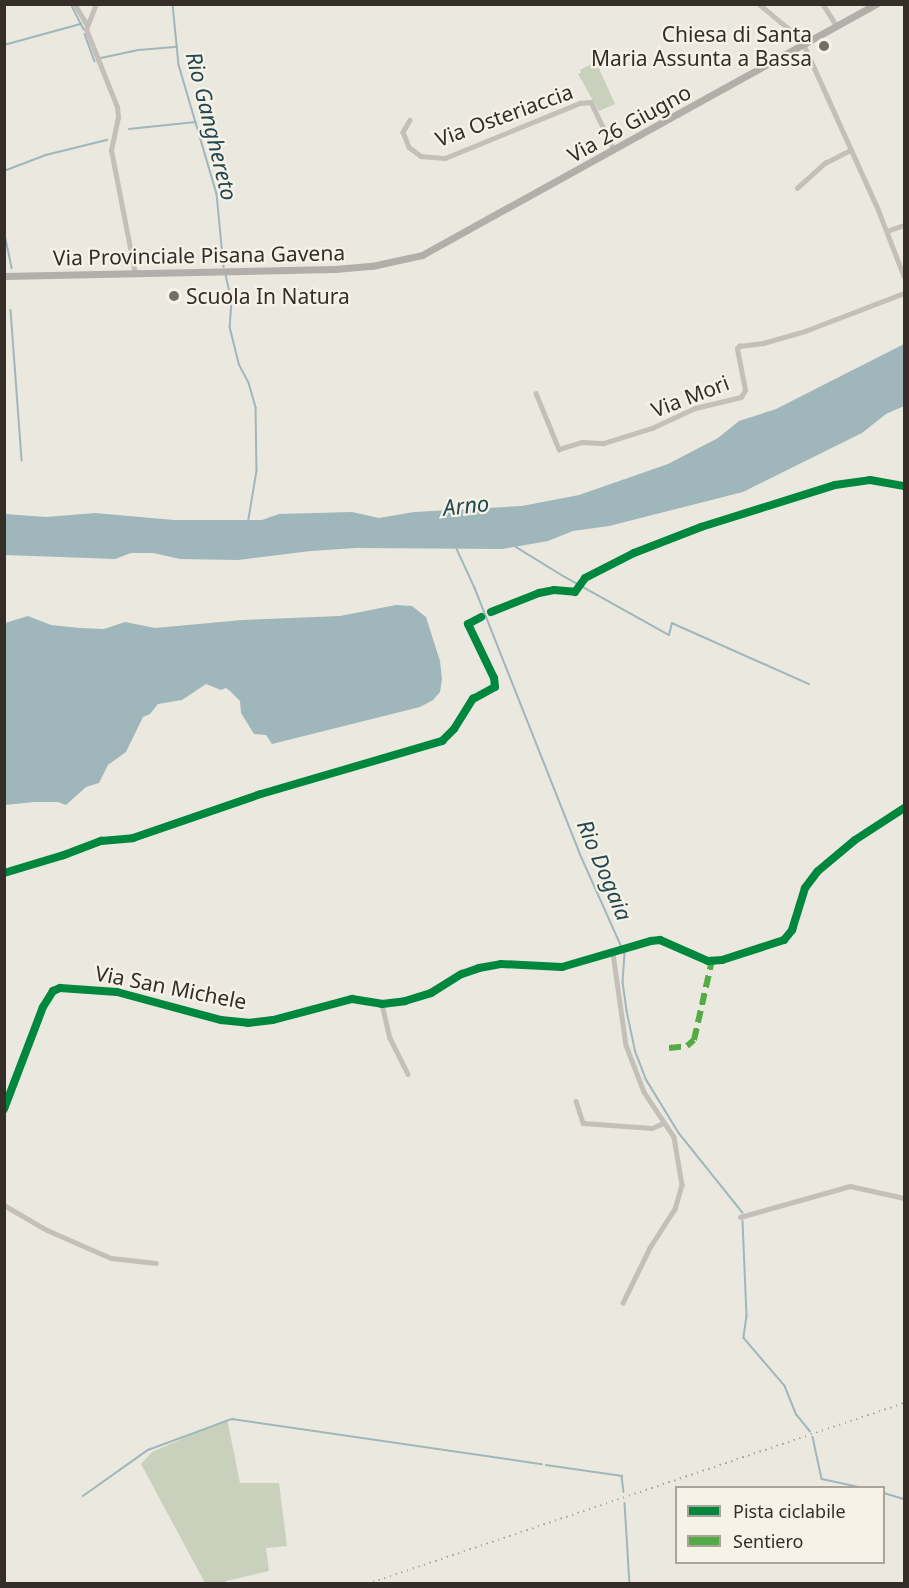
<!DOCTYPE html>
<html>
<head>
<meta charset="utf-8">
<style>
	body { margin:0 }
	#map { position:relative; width:909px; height:1588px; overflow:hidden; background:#ebe8e0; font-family:"Noto Sans",sans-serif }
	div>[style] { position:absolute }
	.green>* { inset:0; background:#c9d0bb }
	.water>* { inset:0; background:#9fb7ba }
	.stream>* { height:1.5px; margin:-0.75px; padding:0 0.75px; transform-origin:0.75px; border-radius:0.75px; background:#9fb7ba }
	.minor>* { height:4.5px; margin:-2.25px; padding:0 2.25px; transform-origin:2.25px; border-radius:2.25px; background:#c4bfb9 }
	.tertiary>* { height:5px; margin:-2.5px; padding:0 2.5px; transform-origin:2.5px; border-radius:2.5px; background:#c4bfb9 }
	.primary>* { height:7px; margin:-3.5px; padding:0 3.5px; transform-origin:3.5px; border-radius:3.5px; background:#b2aea9 }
	.rail>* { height:1.5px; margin-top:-0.75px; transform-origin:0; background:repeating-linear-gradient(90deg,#aca8a3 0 1.5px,transparent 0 6px) }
	.quiet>* { height:6px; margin-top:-3px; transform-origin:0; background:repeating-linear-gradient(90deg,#54ab44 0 12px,transparent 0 18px) }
	.cycleway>* { height:8px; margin:-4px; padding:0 4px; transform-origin:4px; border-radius:4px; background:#00873e }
	.dots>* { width:16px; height:16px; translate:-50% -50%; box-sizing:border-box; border:3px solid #f7f2e8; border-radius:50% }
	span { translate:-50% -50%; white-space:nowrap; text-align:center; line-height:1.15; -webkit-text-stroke:4.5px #f7f2e8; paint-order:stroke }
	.poi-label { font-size:21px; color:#342d28 }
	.right { translate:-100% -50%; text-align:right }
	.left { translate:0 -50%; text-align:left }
	.street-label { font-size:21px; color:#342d28 }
	.water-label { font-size:22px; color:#224851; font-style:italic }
	.frame { position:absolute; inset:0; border:6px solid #342d28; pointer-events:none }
	.legend { position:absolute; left:675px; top:1486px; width:210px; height:78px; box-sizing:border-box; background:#f7f2e8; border:2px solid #a9a39b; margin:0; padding:8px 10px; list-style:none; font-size:18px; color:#342d28 }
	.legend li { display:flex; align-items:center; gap:12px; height:30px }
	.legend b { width:30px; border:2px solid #a9a39b }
</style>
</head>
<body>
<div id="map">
	<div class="green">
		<i style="clip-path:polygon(596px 62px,615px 104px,599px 111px,578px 74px,581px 73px,580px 70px)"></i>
		<i style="clip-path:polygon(227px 1419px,240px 1483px,279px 1483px,287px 1546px,266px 1548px,269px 1571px,226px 1581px,225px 1583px,205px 1583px,141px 1464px,152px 1452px)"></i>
	</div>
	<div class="water">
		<i style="clip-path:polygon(904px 344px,904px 406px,886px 414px,862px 433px,743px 492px,609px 526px,573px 531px,548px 541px,502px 549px,356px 548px,311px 551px,238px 560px,180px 559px,153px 553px,131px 553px,115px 559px,5px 555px,5px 514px,46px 517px,95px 513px,174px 520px,262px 520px,279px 514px,352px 512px,379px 518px,414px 512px,522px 506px,579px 495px,668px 464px,718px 438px,739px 421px,776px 409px)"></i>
		<i style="clip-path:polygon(396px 605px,412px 606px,426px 617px,440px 661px,442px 679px,440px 692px,433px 700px,420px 707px,272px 744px,266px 735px,254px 734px,241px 713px,240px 701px,230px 691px,226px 688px,221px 690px,206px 684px,182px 700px,158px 704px,150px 714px,143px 717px,126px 752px,108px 765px,99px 783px,86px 787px,66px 805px,58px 802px,34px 802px,5px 805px,5px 623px,28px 616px,51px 625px,80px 628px,104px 629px,125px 622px,155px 628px,242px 620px,340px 616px)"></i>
	</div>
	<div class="stream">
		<i style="left:71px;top:4px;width:28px;rotate:63deg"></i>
		<i style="left:173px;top:4px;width:61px;rotate:84.4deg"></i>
		<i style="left:179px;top:65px;width:134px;rotate:73.6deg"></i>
		<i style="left:217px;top:194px;width:73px;rotate:84.5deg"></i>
		<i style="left:85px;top:34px;width:29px;rotate:70deg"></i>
		<i style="left:4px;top:45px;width:80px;rotate:-15.3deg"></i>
		<i style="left:101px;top:58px;width:39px;rotate:-12deg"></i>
		<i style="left:139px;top:50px;width:38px;rotate:-5deg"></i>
		<i style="left:129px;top:129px;width:67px;rotate:-6deg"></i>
		<i style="left:4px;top:171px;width:45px;rotate:-20.9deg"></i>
		<i style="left:46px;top:155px;width:63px;rotate:-13.8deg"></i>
		<i style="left:4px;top:230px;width:39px;rotate:78deg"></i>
		<i style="left:226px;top:275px;width:27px;rotate:77deg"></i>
		<i style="left:232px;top:301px;width:26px;rotate:94deg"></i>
		<i style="left:230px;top:327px;width:38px;rotate:76deg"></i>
		<i style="left:239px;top:364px;width:21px;rotate:62deg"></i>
		<i style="left:249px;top:383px;width:26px;rotate:74deg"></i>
		<i style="left:256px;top:408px;width:63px;rotate:89.1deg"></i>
		<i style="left:257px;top:471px;width:49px;rotate:99.5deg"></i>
		<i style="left:11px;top:310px;width:151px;rotate:85.8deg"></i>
		<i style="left:516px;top:547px;width:57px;rotate:31.5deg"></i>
		<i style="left:565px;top:577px;width:119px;rotate:29.1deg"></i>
		<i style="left:669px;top:635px;width:12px;rotate:-76deg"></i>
		<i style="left:672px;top:623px;width:150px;rotate:24deg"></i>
		<i style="left:457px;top:549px;width:43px;rotate:65.2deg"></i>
		<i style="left:475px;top:588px;width:290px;rotate:68.4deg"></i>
		<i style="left:582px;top:858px;width:105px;rotate:65.9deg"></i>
		<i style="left:625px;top:954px;width:28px;rotate:94deg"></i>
		<i style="left:623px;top:982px;width:29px;rotate:82deg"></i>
		<i style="left:627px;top:1011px;width:40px;rotate:78deg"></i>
		<i style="left:635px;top:1050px;width:31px;rotate:69deg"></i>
		<i style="left:646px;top:1079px;width:63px;rotate:58.6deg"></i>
		<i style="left:679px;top:1133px;width:102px;rotate:51.3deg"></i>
		<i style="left:743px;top:1221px;width:95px;rotate:87.6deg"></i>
		<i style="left:747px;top:1316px;width:22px;rotate:98deg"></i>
		<i style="left:744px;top:1338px;width:63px;rotate:49.5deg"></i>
		<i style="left:785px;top:1386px;width:31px;rotate:68deg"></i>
		<i style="left:797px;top:1415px;width:21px;rotate:51deg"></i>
		<i style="left:813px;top:1437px;width:43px;rotate:77.9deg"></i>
		<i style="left:822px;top:1479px;width:43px;rotate:12.1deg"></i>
		<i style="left:546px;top:1465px;width:77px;rotate:8.2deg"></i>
		<i style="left:622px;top:1476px;width:16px;rotate:83deg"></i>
		<i style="left:884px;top:1493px;width:21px;rotate:17deg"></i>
		<i style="left:83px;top:1496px;width:80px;rotate:-35.3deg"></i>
		<i style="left:148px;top:1450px;width:90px;rotate:-20.3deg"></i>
		<i style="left:232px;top:1419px;width:313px;rotate:8.3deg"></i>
		<i style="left:625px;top:1503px;width:81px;rotate:86.5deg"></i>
	</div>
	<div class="minor">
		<i style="left:75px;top:4px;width:24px;rotate:60deg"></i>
		<i style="left:759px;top:4px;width:62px;rotate:39.8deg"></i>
		<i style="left:823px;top:4px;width:26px;rotate:58deg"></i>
		<i style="left:804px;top:45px;width:180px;rotate:65.7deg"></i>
		<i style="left:878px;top:209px;width:72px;rotate:68.8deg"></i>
		<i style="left:410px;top:120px;width:14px;rotate:120deg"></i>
		<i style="left:403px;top:132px;width:16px;rotate:68deg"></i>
		<i style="left:409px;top:147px;width:15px;rotate:37deg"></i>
		<i style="left:421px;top:156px;width:24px;rotate:5deg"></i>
		<i style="left:445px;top:158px;width:146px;rotate:-22.2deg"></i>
		<i style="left:580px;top:103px;width:11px;rotate:-5deg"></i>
		<i style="left:591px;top:102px;width:53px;rotate:64.4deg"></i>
		<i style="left:797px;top:188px;width:38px;rotate:-42deg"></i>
		<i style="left:825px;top:163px;width:29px;rotate:-27deg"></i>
		<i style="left:887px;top:231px;width:18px;rotate:-19deg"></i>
		<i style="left:536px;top:393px;width:61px;rotate:67.7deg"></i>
		<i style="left:559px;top:449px;width:24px;rotate:-17deg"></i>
		<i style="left:582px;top:442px;width:22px;rotate:3deg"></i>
		<i style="left:604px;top:443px;width:50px;rotate:-17.4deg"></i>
		<i style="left:652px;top:428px;width:47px;rotate:-24.9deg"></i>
		<i style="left:695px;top:408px;width:47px;rotate:-13.4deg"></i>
		<i style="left:741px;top:397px;width:8px;rotate:-60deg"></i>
		<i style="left:745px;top:390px;width:42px;rotate:-101deg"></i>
		<i style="left:737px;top:349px;width:4px;rotate:-56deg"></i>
		<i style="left:739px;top:346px;width:24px;rotate:-7deg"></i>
		<i style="left:763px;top:343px;width:44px;rotate:-15.9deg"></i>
		<i style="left:805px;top:331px;width:106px;rotate:-21deg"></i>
		<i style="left:613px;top:953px;width:93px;rotate:82deg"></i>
		<i style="left:626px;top:1045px;width:50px;rotate:69deg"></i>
		<i style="left:644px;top:1092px;width:54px;rotate:56.3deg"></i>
		<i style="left:674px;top:1137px;width:49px;rotate:80.5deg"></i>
		<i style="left:682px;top:1185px;width:25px;rotate:106deg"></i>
		<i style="left:675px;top:1209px;width:46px;rotate:122.7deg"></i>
		<i style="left:650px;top:1248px;width:61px;rotate:116.1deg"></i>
		<i style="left:382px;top:1004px;width:35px;rotate:77deg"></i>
		<i style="left:390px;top:1038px;width:40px;rotate:63.4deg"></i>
		<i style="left:576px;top:1101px;width:23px;rotate:72deg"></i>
		<i style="left:583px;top:1123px;width:69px;rotate:4.1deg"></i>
		<i style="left:652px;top:1128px;width:12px;rotate:-24deg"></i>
		<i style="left:4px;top:1109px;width:109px;rotate:-69.1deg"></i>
		<i style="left:43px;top:1007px;width:19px;rotate:-58deg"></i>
		<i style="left:53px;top:991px;width:8px;rotate:-23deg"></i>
		<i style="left:60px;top:988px;width:57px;rotate:4deg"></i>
		<i style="left:117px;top:992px;width:108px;rotate:15.1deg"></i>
		<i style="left:221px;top:1020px;width:27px;rotate:6deg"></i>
		<i style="left:248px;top:1023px;width:25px;rotate:-7deg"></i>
		<i style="left:273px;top:1020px;width:82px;rotate:-14.9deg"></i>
		<i style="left:352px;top:999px;width:30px;rotate:9deg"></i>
		<i style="left:382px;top:1004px;width:23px;rotate:-7deg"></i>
		<i style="left:405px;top:1001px;width:27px;rotate:-17deg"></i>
		<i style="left:431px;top:993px;width:36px;rotate:-32deg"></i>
		<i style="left:462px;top:974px;width:18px;rotate:-19deg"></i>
		<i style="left:479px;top:968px;width:22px;rotate:-10deg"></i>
		<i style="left:501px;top:964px;width:61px;rotate:2.8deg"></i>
		<i style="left:562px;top:967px;width:93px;rotate:-16.3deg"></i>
		<i style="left:651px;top:941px;width:9px;rotate:-6deg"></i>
		<i style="left:660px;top:940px;width:52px;rotate:23.6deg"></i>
		<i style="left:708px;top:961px;width:14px;rotate:-4deg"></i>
		<i style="left:722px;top:960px;width:65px;rotate:-17.9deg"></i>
		<i style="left:784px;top:940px;width:13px;rotate:-51deg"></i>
		<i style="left:792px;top:930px;width:44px;rotate:-72.8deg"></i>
		<i style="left:805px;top:888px;width:21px;rotate:-53deg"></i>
		<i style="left:818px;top:871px;width:48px;rotate:-40deg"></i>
		<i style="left:855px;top:840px;width:59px;rotate:-33.1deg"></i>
		<i style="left:4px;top:1205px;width:50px;rotate:30.2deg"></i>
		<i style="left:47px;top:1230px;width:70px;rotate:23.6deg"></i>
		<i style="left:111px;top:1258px;width:45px;rotate:6.3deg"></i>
		<i style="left:740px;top:1217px;width:114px;rotate:-15.7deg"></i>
		<i style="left:850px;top:1186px;width:55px;rotate:12.5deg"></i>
	</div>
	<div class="tertiary">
		<i style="left:96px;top:4px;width:27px;rotate:112deg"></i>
		<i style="left:86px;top:29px;width:84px;rotate:68.3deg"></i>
		<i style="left:117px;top:107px;width:10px;rotate:84deg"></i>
		<i style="left:118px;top:117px;width:34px;rotate:102deg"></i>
		<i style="left:111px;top:150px;width:125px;rotate:79deg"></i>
	</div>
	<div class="primary">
		<i style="left:4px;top:276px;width:331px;rotate:-1.2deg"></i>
		<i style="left:335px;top:269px;width:37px;rotate:-5deg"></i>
		<i style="left:372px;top:266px;width:51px;rotate:-12.4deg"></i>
		<i style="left:422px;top:255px;width:519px;rotate:-28.94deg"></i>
	</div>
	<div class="rail">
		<i style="left:367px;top:1584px;width:567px;rotate:-18.63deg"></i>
	</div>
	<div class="quiet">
		<i style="left:669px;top:1048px;width:18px;rotate:-6deg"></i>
		<i style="left:687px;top:1046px;width:9px;rotate:-41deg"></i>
		<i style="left:694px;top:1040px;width:82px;rotate:-77.3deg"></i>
	</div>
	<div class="cycleway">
		<i style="left:491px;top:612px;width:52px;rotate:-21.6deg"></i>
		<i style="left:539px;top:593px;width:15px;rotate:-11deg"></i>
		<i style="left:554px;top:590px;width:21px;rotate:5deg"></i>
		<i style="left:575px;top:592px;width:17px;rotate:-54deg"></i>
		<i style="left:585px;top:578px;width:55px;rotate:-27deg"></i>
		<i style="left:634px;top:553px;width:72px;rotate:-21.2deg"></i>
		<i style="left:701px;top:527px;width:140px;rotate:-17.4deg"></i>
		<i style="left:835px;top:485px;width:35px;rotate:-8deg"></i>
		<i style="left:870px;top:480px;width:35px;rotate:10deg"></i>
		<i style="left:4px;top:873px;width:63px;rotate:-16.7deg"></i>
		<i style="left:64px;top:855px;width:40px;rotate:-21deg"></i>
		<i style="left:101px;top:841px;width:32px;rotate:-5deg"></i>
		<i style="left:133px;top:838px;width:135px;rotate:-19deg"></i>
		<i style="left:261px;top:794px;width:189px;rotate:-16.3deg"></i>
		<i style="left:442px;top:741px;width:17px;rotate:-45deg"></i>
		<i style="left:454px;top:729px;width:36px;rotate:-58deg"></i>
		<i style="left:473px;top:699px;width:25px;rotate:-29deg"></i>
		<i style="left:495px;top:687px;width:9px;rotate:-96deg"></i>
		<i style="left:494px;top:678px;width:60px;rotate:-115.7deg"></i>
		<i style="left:468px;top:624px;width:15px;rotate:-28deg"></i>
		<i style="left:4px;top:1109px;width:109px;rotate:-69.1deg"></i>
		<i style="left:43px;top:1007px;width:19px;rotate:-58deg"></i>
		<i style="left:53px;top:991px;width:8px;rotate:-23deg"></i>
		<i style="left:60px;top:988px;width:57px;rotate:4deg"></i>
		<i style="left:117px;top:992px;width:108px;rotate:15.1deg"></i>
		<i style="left:221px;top:1020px;width:27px;rotate:6deg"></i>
		<i style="left:248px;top:1023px;width:25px;rotate:-7deg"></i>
		<i style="left:273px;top:1020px;width:82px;rotate:-14.9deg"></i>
		<i style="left:352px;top:999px;width:30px;rotate:9deg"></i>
		<i style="left:382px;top:1004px;width:23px;rotate:-7deg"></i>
		<i style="left:405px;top:1001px;width:27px;rotate:-17deg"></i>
		<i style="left:431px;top:993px;width:36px;rotate:-32deg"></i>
		<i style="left:462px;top:974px;width:18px;rotate:-19deg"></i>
		<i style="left:479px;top:968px;width:22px;rotate:-10deg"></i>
		<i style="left:501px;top:964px;width:61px;rotate:2.8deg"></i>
		<i style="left:562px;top:967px;width:93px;rotate:-16.3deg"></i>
		<i style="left:651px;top:941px;width:9px;rotate:-6deg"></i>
		<i style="left:660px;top:940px;width:52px;rotate:23.6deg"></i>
		<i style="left:708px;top:961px;width:14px;rotate:-4deg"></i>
		<i style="left:722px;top:960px;width:65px;rotate:-17.9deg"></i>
		<i style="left:784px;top:940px;width:13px;rotate:-51deg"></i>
		<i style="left:792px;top:930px;width:44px;rotate:-72.8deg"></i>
		<i style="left:805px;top:888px;width:21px;rotate:-53deg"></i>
		<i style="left:818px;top:871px;width:48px;rotate:-40deg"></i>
		<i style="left:855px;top:840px;width:59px;rotate:-33.1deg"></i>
	</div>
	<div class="dots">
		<i style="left:824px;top:46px;background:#746e68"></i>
		<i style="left:174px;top:296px;background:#746e68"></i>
	</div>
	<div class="poi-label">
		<span class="right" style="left:812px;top:46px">Chiesa di Santa<br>Maria Assunta a Bassa</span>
		<span class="left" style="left:186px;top:296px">Scuola In Natura</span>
	</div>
	<div class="street-label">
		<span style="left:504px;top:115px;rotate:-20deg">Via Osteriaccia</span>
		<span style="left:629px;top:123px;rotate:-29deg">Via 26 Giugno</span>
		<span style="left:199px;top:255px;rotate:-1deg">Via Provinciale Pisana Gavena</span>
		<span style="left:690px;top:396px;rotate:-21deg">Via Mori</span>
		<span style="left:171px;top:987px;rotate:11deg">Via San Michele</span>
	</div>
	<div class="water-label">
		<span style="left:212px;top:126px;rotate:76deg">Rio Ganghereto</span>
		<span style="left:466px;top:505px;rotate:-6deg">Arno</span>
		<span style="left:605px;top:870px;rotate:67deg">Rio Dogaia</span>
	</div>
	<div class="frame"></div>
	<ul class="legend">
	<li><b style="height:8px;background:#00873e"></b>Pista ciclabile</li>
	<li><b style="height:8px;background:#54ab44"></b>Sentiero</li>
	</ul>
</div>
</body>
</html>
